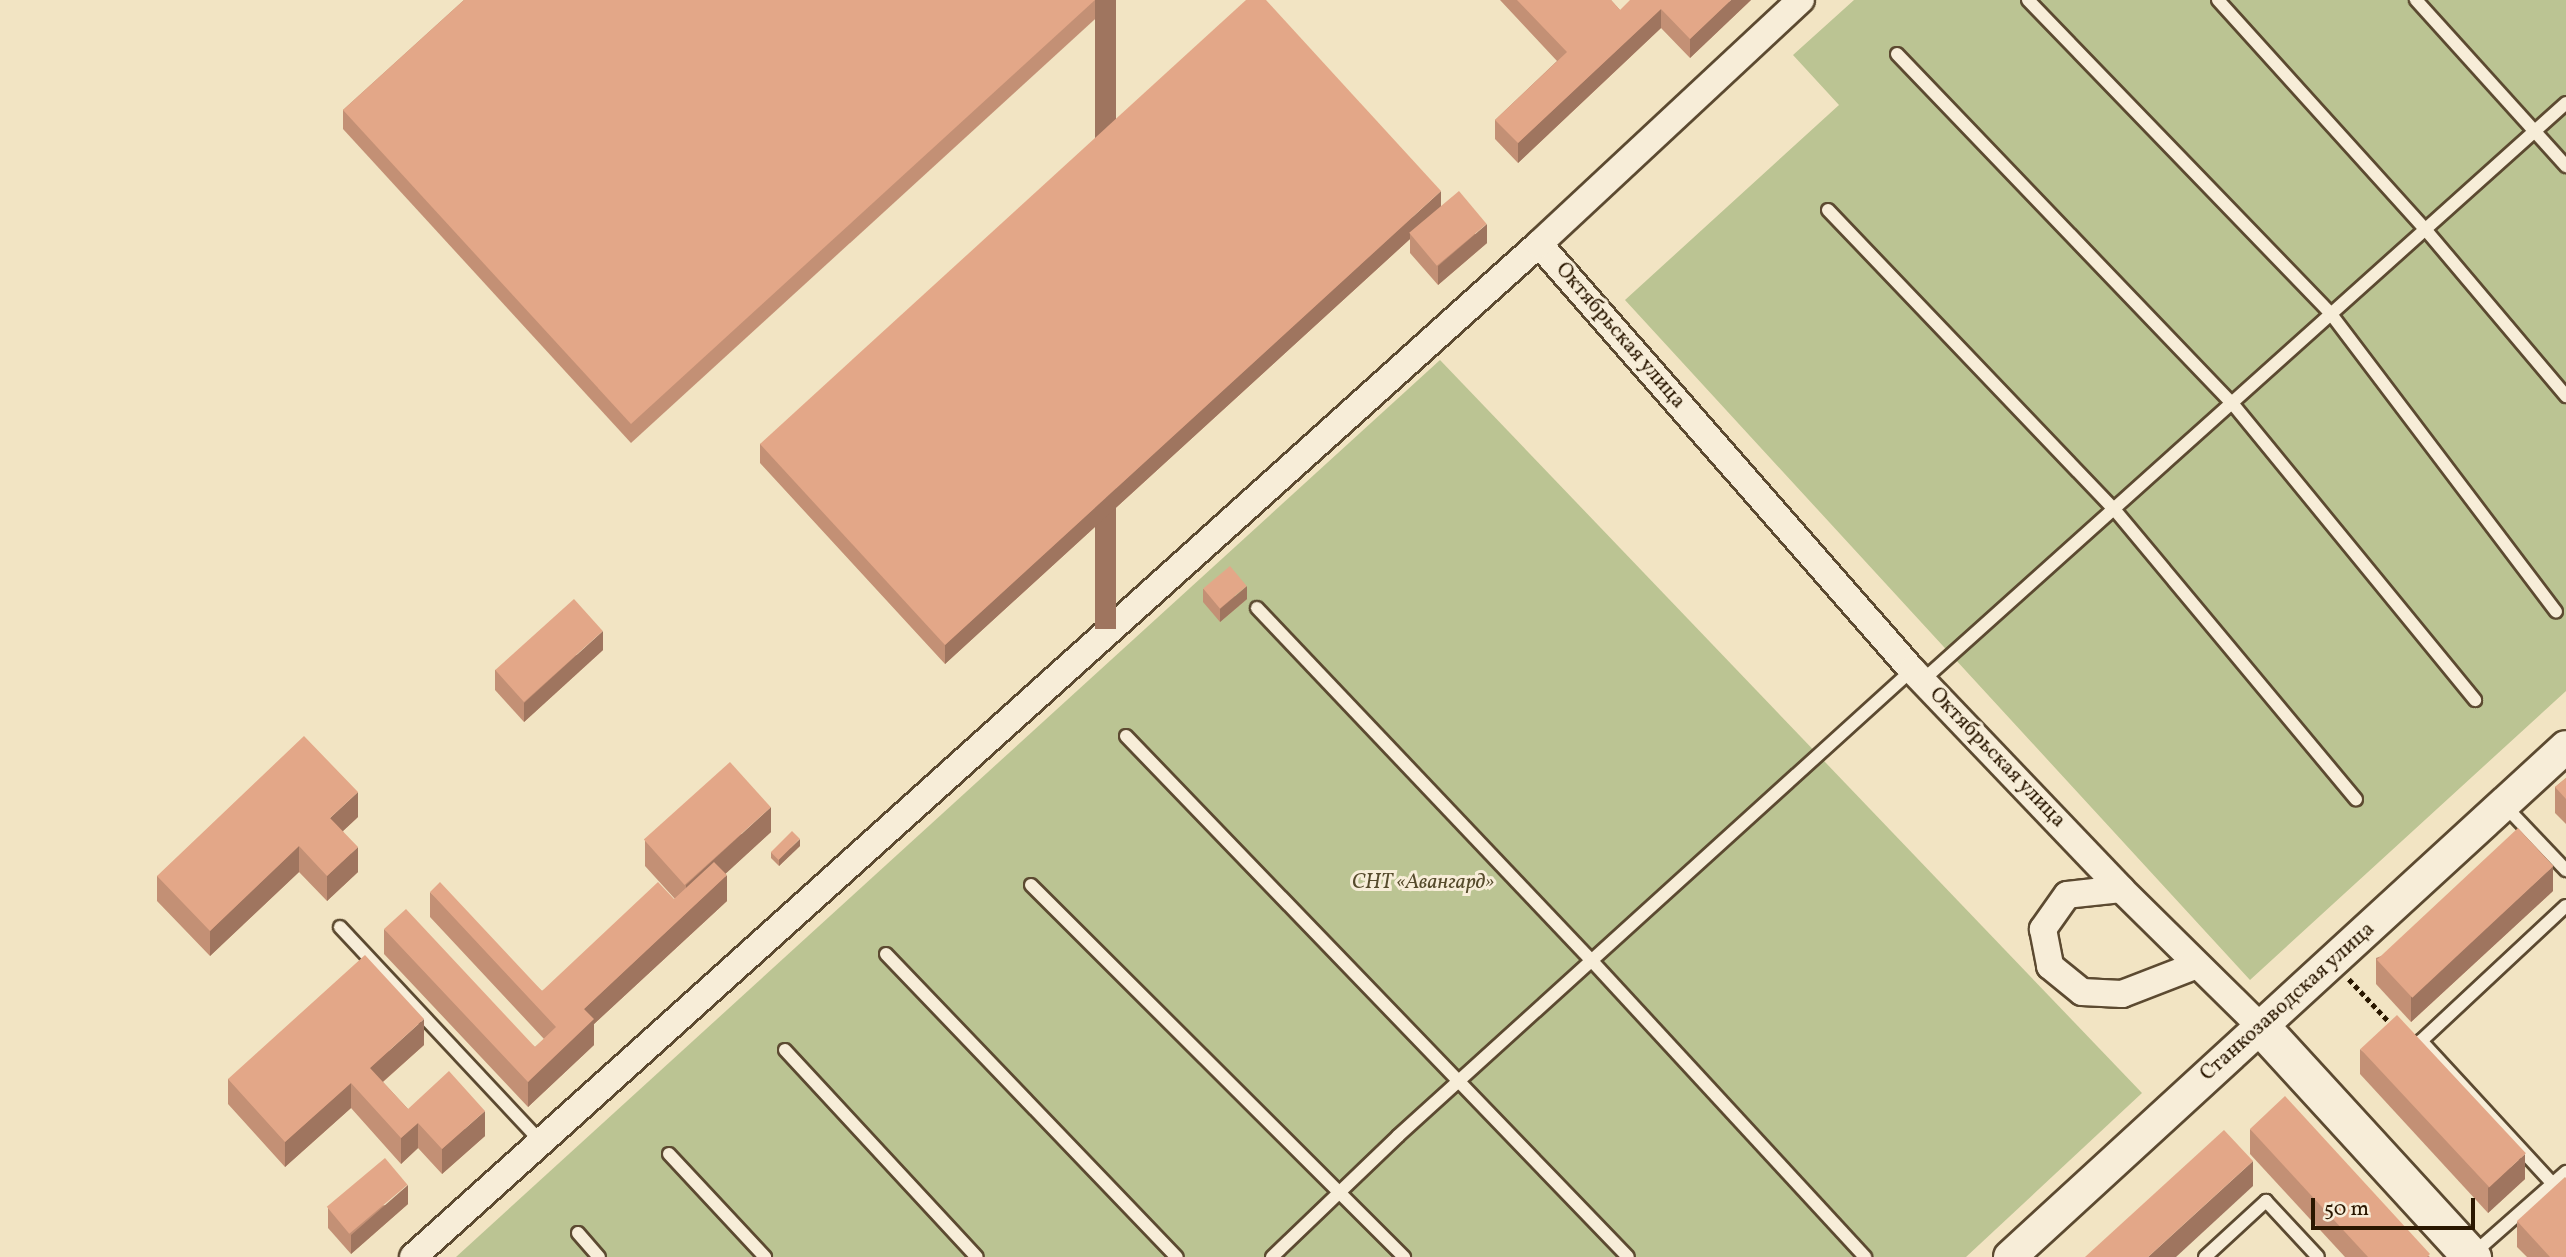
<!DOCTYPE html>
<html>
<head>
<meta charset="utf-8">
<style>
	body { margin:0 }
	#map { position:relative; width:2566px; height:1257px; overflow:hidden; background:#f2e4c3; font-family:Vollkorn,serif }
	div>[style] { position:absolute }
	.green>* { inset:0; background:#bbc493 }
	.path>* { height:4.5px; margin-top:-2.25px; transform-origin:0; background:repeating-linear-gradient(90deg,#2a1700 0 5px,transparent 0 8.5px) }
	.roads { filter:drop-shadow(2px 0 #5c4a31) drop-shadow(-2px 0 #5c4a31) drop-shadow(0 2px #5c4a31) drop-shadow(0 -2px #5c4a31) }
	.service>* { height:12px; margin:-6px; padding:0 6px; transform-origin:6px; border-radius:6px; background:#f7edd8 }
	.minor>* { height:26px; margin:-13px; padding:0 13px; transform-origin:13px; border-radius:13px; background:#f7edd8 }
	.tertiary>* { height:32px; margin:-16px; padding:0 16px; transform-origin:16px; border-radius:16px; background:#f7edd8 }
	.secondary>* { height:37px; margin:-18.5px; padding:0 18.5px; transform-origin:18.5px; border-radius:18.5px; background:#f7edd8 }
	.wall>* { inset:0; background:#c39075 }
	.shaded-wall>* { inset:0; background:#9f755f; transform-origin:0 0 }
	.building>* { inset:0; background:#e3a788; transform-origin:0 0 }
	span { translate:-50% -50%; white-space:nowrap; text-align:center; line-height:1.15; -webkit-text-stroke:6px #f7edd8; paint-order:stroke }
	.street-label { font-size:21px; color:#2a1700 }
	.park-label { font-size:21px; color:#564b2c; font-style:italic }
	.scale { position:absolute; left:2311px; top:1198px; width:164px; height:32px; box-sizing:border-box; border:4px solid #2a1700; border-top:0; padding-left:9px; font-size:21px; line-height:24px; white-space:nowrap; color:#2a1700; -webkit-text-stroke:5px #f7edd8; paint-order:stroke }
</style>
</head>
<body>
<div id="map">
	<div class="green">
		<i style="clip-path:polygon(1854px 0,2566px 0,2566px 691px,2250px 980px,1625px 300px,1839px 105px,1793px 55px)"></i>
		<i style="clip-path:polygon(1440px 360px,2142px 1093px,1966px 1257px,456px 1257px)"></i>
	</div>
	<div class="path">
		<i style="left:2349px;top:979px;width:64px;rotate:46.9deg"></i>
	</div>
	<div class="roads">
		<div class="service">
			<i style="left:2028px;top:0;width:436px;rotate:46deg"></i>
			<i style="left:2331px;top:314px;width:373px;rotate:52.9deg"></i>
			<i style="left:2218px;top:0;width:309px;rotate:47.9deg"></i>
			<i style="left:2425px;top:229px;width:219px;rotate:49.8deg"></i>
			<i style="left:2416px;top:0;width:224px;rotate:47.9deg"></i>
			<i style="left:1897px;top:54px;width:484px;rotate:46.2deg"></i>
			<i style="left:2232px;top:403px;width:384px;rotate:50.7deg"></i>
			<i style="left:1828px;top:210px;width:414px;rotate:46.3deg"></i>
			<i style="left:2114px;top:509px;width:378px;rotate:50.2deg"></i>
			<i style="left:1257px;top:608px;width:487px;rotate:46.5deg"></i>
			<i style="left:1592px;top:961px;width:403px;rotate:47.3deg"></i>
			<i style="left:1923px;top:680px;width:864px;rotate:-41.9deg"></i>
			<i style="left:1126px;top:736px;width:723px;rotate:46.06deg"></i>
			<i style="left:2504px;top:805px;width:90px;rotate:46.4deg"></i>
			<i style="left:1031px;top:885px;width:527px;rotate:44.92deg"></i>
			<i style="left:340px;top:927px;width:296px;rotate:46.9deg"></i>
			<i style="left:886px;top:954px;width:420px;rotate:46.2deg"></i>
			<i style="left:785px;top:1050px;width:282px;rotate:47.2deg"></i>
			<i style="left:669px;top:1154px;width:141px;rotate:47deg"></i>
			<i style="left:2553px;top:1184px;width:195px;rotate:-132.7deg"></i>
			<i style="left:2421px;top:1041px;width:198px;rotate:-43deg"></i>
			<i style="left:578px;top:1233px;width:32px;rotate:49deg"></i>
			<i style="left:2474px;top:1253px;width:123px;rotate:-41.4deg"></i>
			<i style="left:1272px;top:1257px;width:175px;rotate:-43.8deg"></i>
			<i style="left:1398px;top:1136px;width:694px;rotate:-42.2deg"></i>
			<i style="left:2205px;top:1257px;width:83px;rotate:-42.6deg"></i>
			<i style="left:2266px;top:1201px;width:76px;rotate:47.1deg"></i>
		</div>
		<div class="minor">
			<i style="left:1539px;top:244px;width:566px;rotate:48.8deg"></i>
			<i style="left:1912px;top:670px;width:303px;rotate:46.3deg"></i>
			<i style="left:2121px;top:889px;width:195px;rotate:44.6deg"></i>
			<i style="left:2121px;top:889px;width:54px;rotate:173.7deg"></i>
			<i style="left:2067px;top:895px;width:42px;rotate:125.2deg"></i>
			<i style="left:2043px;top:929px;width:38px;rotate:79deg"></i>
			<i style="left:2050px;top:966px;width:41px;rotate:39.1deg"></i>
			<i style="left:2082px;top:992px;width:40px;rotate:2.9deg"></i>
			<i style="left:2122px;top:994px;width:80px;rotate:-21.1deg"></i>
			<i style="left:413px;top:1257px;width:1515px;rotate:-41.98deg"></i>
			<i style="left:1539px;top:244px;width:358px;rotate:-43deg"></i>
		</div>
		<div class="tertiary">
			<i style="left:2010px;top:1257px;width:754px;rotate:-42.53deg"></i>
		</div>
		<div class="secondary">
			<i style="left:2260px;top:1026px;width:314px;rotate:47.5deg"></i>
		</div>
	</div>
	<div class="wall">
		<i style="clip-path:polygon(464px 0,1116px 0,631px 443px,343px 129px,343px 110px)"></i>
		<i style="clip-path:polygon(1500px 0,1611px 0,1620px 10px,1751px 0,1690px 58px,1661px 28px,1518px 163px,1495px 139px,1495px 120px,1557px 61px)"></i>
		<i style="clip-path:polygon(1441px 207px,1487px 243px,1438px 285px,1410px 253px,1410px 239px,945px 664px,760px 463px,760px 444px)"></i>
		<i style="clip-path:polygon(1203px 589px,1247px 599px,1220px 622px,1203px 602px)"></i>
		<i style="clip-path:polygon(603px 650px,524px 722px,495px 690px,495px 670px)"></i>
		<i style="clip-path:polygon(2566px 778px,2566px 824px,2555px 813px,2555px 787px)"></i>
		<i style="clip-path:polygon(358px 817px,343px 831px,358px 872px,327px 901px,299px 872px,210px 956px,157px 901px,157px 876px)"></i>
		<i style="clip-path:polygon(771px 832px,725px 874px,727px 901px,594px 1024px,594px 1045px,528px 1107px,384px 954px,384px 929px,535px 1047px,544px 1039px,430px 917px,430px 892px,542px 991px,675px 899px,645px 866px,645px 841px)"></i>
		<i style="clip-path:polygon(800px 846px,779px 866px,771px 858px,771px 852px)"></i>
		<i style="clip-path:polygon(2553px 891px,2411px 1022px,2376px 984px,2376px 958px)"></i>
		<i style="clip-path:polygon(424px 1045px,383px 1082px,408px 1109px,485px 1136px,442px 1174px,418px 1148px,401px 1164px,351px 1108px,285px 1167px,228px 1104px,228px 1079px)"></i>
		<i style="clip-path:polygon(2360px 1049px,2525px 1179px,2488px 1213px,2360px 1074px)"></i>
		<i style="clip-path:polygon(2250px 1129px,2430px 1257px,2345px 1257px,2250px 1154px)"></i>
		<i style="clip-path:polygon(408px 1204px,351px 1254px,328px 1228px,328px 1208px)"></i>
		<i style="clip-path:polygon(2517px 1221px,2566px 1257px,2527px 1257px,2517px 1247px)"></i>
	</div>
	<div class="shaded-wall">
		<i style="left:1095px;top:0;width:21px;height:629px"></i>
		<i style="clip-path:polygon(1731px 0,1751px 0,1690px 58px,1690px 39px)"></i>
		<i style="clip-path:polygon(1661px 9px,1661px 28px,1518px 163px,1518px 143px)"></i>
		<i style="clip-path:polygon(1441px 191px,1441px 210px,1410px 234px,1410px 239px,945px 664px,945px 645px)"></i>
		<i style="clip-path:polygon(1487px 224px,1487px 243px,1438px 285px,1438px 266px)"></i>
		<i style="clip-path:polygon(1247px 586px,1247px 599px,1220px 622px,1220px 609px)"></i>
		<i style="clip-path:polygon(603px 631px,603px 650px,524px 722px,524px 703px)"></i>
		<i style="clip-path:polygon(358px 792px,358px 817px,330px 843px,330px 818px)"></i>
		<i style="clip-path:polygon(771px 807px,771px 832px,686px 910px,686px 885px)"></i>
		<i style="clip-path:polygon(800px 839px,800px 846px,779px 866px,779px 859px)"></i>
		<i style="clip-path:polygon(299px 846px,299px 872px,210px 956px,210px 931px)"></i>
		<i style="clip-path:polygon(358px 847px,358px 872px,327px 901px,327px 876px)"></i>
		<i style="clip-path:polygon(2553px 866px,2553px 891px,2411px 1022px,2411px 997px)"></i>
		<i style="clip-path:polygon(727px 875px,727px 901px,594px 1024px,594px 1045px,528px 1107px,528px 1082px,584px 1009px)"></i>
		<i style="clip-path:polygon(424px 1019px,424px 1045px,370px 1093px,370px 1068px)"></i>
		<i style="clip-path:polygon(351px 1083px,351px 1108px,285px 1167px,285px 1142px)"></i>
		<i style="clip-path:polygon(485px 1111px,485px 1136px,442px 1174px,442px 1149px)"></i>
		<i style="clip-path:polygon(418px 1123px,418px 1148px,401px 1164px,401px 1138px)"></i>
		<i style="clip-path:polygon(2525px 1154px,2525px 1179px,2488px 1213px,2488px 1188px)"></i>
		<i style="clip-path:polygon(2253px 1161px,2253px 1186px,2176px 1257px,2148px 1257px)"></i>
		<i style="clip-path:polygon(408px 1185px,408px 1204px,351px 1254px,351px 1235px)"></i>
	</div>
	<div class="building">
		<i style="clip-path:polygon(464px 0,1095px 0,631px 424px,343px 110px)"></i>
		<i style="clip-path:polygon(1246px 0,1266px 0,1441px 191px,945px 645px,760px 444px)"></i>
		<i style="clip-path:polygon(1517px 0,1611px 0,1620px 10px,1630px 0,1731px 0,1690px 39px,1661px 9px,1518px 143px,1495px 120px,1567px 52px)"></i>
		<i style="left:1459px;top:191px;width:43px;height:65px;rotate:50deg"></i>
		<i style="left:1230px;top:566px;width:26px;height:35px;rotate:50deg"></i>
		<i style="left:574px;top:599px;width:43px;height:106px;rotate:48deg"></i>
		<i style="clip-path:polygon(304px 736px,358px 792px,330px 818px,358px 847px,327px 876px,299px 846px,210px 931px,157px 876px)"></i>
		<i style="left:730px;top:762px;width:61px;height:116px;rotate:48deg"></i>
		<i style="clip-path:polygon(2566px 778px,2566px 799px,2555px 787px)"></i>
		<i style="left:2518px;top:828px;width:52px;height:193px;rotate:47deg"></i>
		<i style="left:792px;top:831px;width:11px;height:30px;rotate:45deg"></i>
		<i style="clip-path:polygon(714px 862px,727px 875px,584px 1009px,594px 1019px,528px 1082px,384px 929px,406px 909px,535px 1047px,556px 1027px,430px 892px,440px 882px,542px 991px,658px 882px,674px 899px)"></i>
		<i style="clip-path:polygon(365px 955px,424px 1019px,370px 1068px,408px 1109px,449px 1071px,485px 1111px,442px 1149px,418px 1123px,401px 1138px,351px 1083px,285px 1142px,228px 1079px)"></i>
		<i style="left:2397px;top:1015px;width:189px;height:50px;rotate:47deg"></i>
		<i style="clip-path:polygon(2285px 1096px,2430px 1254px,2427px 1257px,2368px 1257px,2250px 1129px)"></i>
		<i style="clip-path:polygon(2224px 1130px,2253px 1161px,2148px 1257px,2085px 1257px)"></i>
		<i style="left:385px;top:1158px;width:35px;height:76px;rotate:50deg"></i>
		<i style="clip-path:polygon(2565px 1177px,2566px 1178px,2566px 1257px,2550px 1257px,2517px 1221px)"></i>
	</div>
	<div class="street-label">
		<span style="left:1620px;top:336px;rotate:49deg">Октябрьская улица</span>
		<span style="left:1997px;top:758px;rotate:46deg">Октябрьская улица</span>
		<span style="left:2288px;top:1002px;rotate:-42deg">Станкозаводская улица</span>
	</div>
	<div class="park-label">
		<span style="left:1423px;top:883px">СНТ «Авангард»</span>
	</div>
	<div class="scale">50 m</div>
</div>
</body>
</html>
